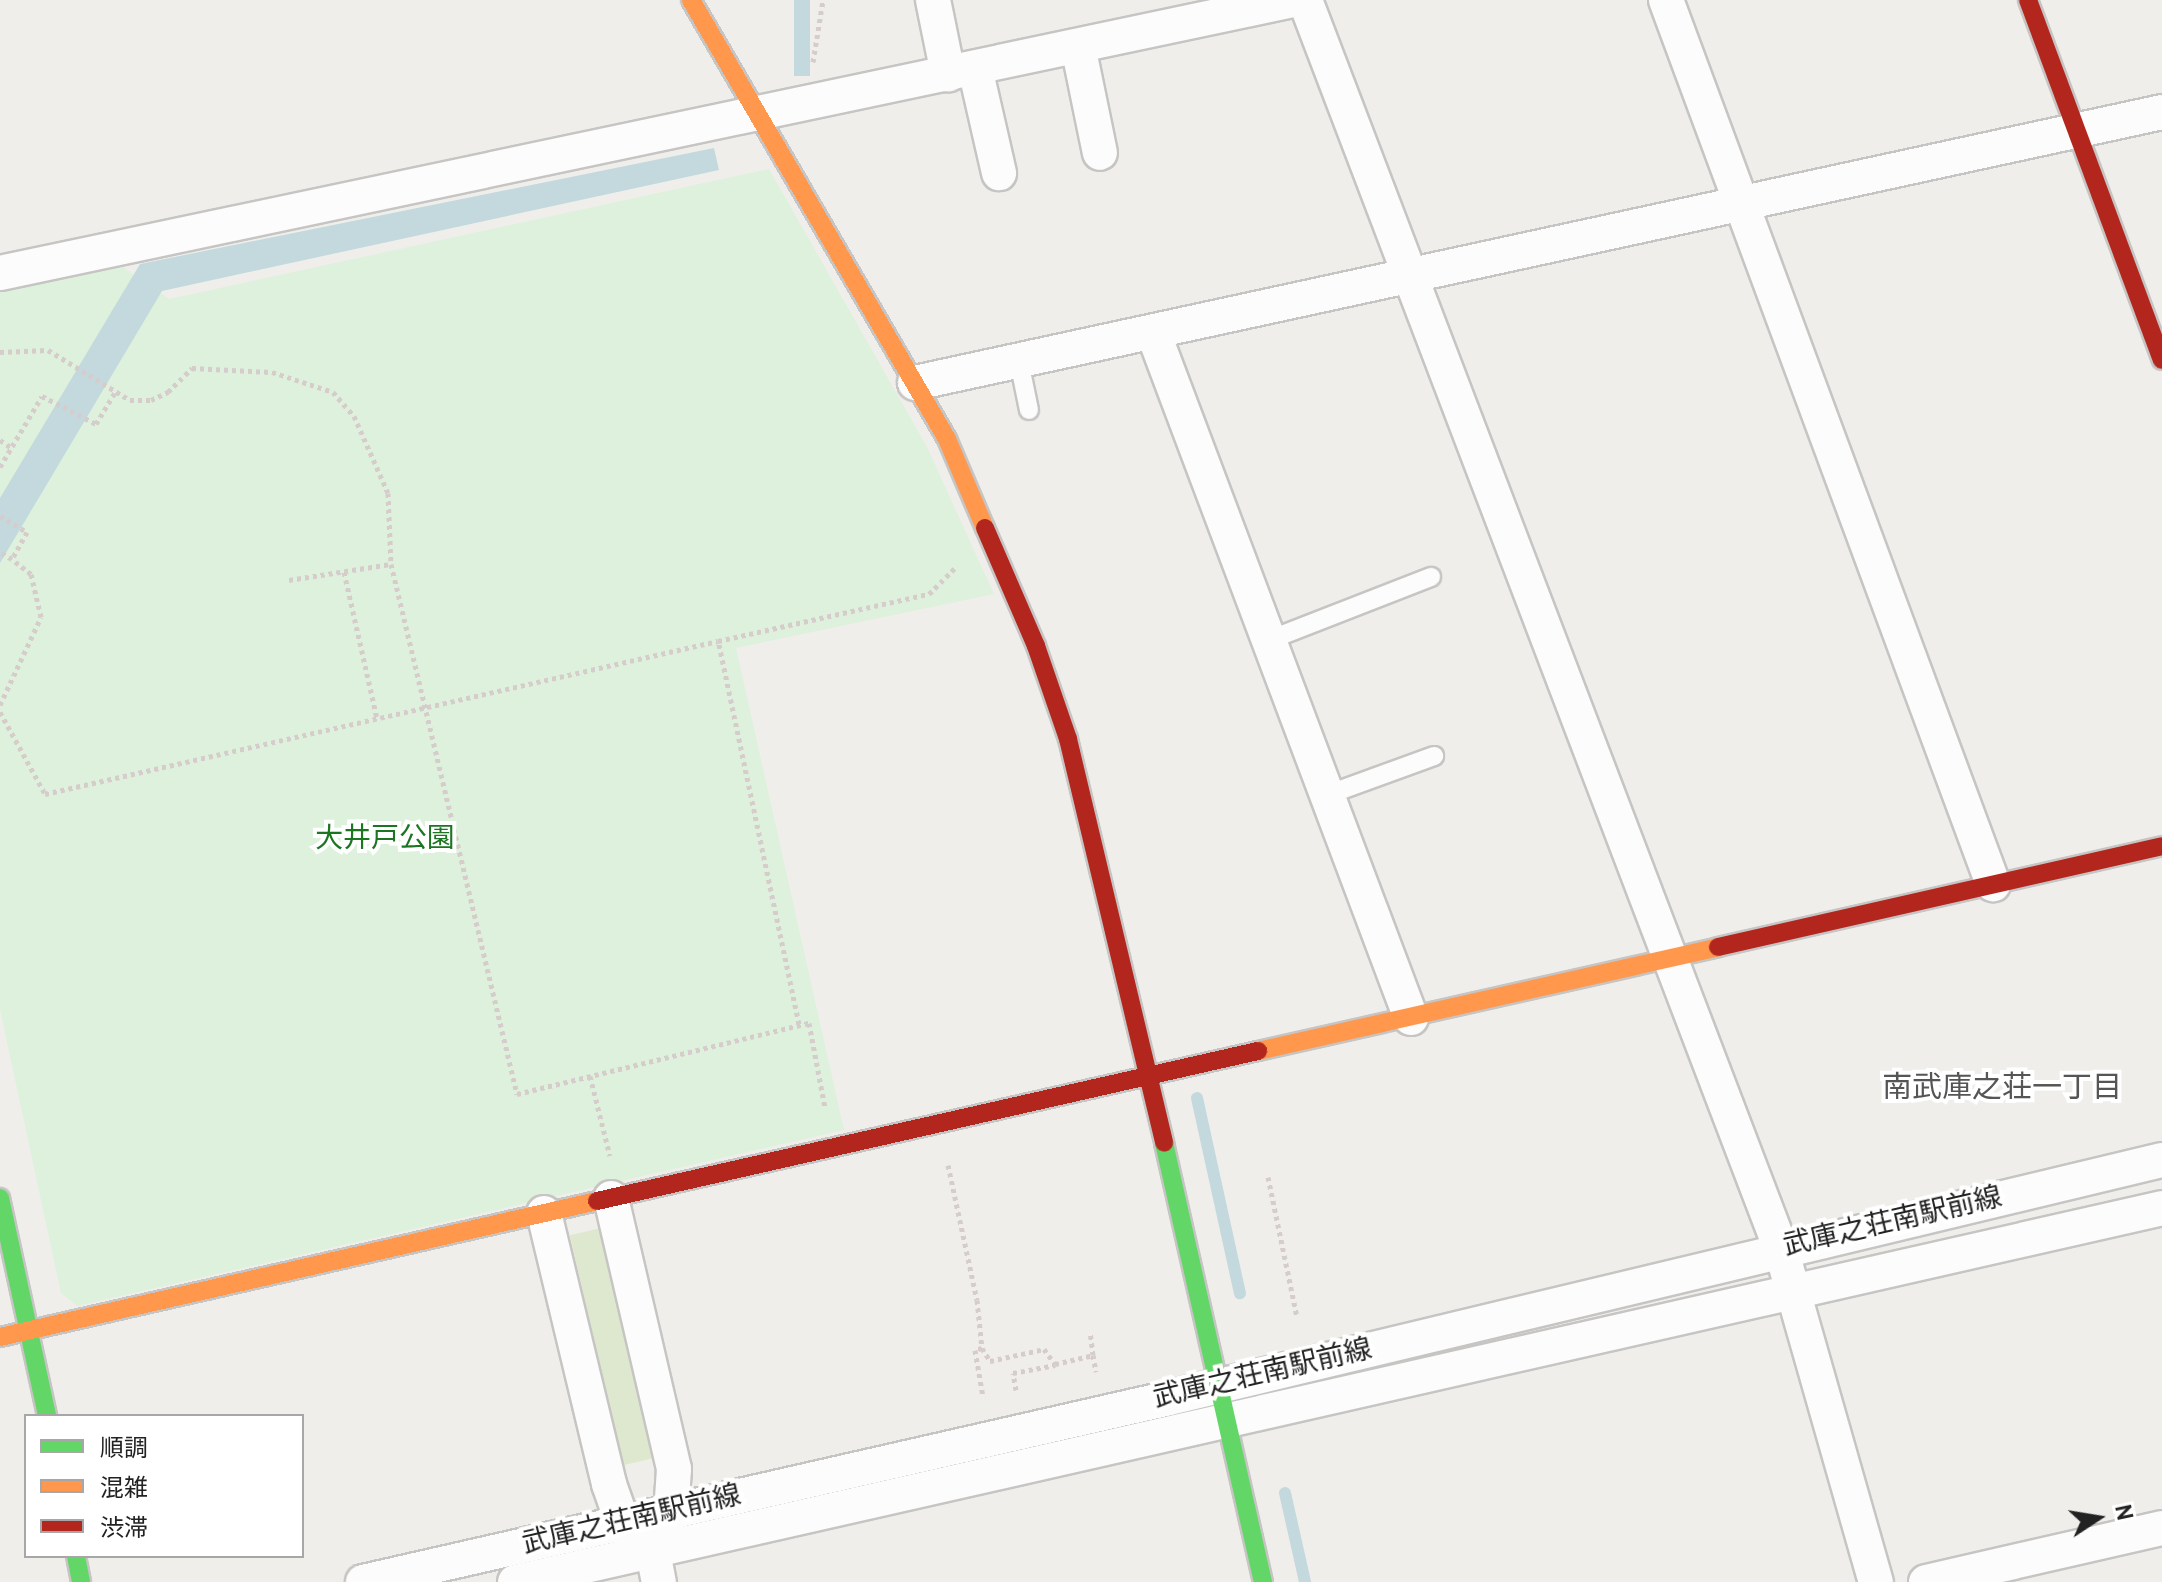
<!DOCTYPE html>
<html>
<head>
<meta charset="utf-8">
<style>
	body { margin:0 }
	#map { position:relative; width:2162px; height:1582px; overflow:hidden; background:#f0eeeb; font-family:Overpass,"Noto Sans JP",sans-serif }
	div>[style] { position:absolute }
	.grass>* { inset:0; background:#dde8ce; transform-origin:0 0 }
	.park>* { inset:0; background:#ddf1dc }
	.water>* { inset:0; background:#c4d9de; transform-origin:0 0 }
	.stream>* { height:12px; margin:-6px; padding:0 6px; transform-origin:6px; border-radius:6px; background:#c4d9de }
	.path>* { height:5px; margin-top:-2.5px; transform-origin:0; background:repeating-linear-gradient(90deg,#d6cccb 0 4px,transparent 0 8px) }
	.roads { filter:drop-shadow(2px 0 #c6c5c3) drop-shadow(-2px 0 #c6c5c3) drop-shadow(0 2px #c6c5c3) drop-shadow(0 -2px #c6c5c3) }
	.lane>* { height:18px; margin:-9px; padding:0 9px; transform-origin:9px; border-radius:9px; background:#fdfcfc }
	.street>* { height:34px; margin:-17px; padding:0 17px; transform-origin:17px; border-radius:17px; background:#fdfcfc }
	.fast>* { height:18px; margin:-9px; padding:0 9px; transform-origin:9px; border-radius:9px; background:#63d668 }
	.slow>* { height:18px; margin:-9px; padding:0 9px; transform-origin:9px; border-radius:9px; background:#ff974d }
	.jam>* { height:18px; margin:-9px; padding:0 9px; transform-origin:9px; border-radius:9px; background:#b3261e }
	span { translate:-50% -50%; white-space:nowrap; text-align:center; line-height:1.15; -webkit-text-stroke:8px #fff; paint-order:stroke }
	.park-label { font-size:28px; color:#1b7521 }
	.street-label { font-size:28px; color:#222 }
	.neighbourhood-label { font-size:30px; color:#555 }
	.legend { position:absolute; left:24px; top:1414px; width:280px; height:144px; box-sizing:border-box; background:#fff; border:2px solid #a7a7a7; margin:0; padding:10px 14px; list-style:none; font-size:24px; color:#222 }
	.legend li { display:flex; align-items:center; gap:16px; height:40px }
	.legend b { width:40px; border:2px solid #a7a7a7 }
	.north { position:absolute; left:2058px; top:1478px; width:80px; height:80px; -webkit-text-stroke:6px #fff; paint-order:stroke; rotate:78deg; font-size:22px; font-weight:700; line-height:32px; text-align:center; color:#222 }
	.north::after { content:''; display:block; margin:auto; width:28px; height:36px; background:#222; clip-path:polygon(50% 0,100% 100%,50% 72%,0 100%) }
</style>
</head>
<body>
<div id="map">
	<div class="grass">
		<i style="left:601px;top:1228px;width:236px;height:32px;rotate:77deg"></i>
	</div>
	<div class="park">
		<i style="clip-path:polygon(769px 169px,927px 447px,994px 594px,736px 648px,844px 1130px,77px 1306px,61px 1293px,0 1010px,0 291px,123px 267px,169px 299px)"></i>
	</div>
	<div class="water">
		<i style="left:794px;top:0;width:16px;height:76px"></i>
		<i style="clip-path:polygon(714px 148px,719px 170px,162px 291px,0 563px,0 498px,140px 264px)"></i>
	</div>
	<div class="stream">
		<i style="left:1197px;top:1098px;width:200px;rotate:77.6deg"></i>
		<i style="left:1285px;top:1493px;width:91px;rotate:77.3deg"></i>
	</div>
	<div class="path">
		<i style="left:813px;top:62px;width:63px;rotate:-80.8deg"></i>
		<i style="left:0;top:352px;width:48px;rotate:-2.4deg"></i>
		<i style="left:48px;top:350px;width:96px;rotate:31.4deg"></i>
		<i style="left:130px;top:400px;width:21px"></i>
		<i style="left:151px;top:400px;width:19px;rotate:-25deg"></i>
		<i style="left:168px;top:392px;width:34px;rotate:-45deg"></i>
		<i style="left:192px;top:368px;width:80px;rotate:2.9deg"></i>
		<i style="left:272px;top:372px;width:64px;rotate:18.2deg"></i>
		<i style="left:333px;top:392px;width:32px;rotate:49deg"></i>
		<i style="left:354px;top:416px;width:84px;rotate:66.2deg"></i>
		<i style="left:388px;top:493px;width:71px;rotate:87.6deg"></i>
		<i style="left:391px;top:564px;width:545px;rotate:76.63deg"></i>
		<i style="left:517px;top:1094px;width:301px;rotate:-13.7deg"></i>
		<i style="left:809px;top:1023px;width:86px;rotate:79.3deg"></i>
		<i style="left:0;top:440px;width:14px;rotate:34deg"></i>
		<i style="left:0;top:467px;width:82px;rotate:-59.4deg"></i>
		<i style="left:42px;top:396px;width:61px;rotate:27.4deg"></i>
		<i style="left:96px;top:424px;width:37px;rotate:-59deg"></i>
		<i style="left:0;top:516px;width:31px;rotate:31deg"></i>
		<i style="left:27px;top:532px;width:31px;rotate:119deg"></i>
		<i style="left:12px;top:559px;width:14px;rotate:-150deg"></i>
		<i style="left:344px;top:572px;width:151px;rotate:77.3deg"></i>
		<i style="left:289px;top:580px;width:103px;rotate:-8.9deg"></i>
		<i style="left:0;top:705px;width:97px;rotate:-65deg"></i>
		<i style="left:41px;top:617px;width:44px;rotate:-103.1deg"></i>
		<i style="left:31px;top:574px;width:24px;rotate:-142deg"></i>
		<i style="left:0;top:712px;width:94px;rotate:61.2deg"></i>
		<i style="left:45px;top:794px;width:690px;rotate:-12.81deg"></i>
		<i style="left:799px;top:1024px;width:391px;rotate:-101.9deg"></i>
		<i style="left:718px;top:641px;width:216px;rotate:-12.6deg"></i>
		<i style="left:929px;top:594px;width:37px;rotate:-45deg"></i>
		<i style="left:590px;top:1076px;width:82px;rotate:76deg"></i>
		<i style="left:948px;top:1165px;width:138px;rotate:77.9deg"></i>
		<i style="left:977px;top:1300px;width:48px;rotate:84.1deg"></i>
		<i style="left:982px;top:1348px;width:7px;rotate:164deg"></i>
		<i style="left:975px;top:1350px;width:48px;rotate:80.3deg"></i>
		<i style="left:1268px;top:1177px;width:143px;rotate:78.3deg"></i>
		<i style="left:982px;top:1348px;width:15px;rotate:58deg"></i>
		<i style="left:990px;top:1361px;width:55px;rotate:-12.5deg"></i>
		<i style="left:1044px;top:1349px;width:19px;rotate:54deg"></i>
		<i style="left:1055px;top:1364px;width:39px;rotate:-13deg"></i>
		<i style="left:1093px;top:1355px;width:23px;rotate:-97deg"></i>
		<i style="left:1093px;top:1355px;width:17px;rotate:80deg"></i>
		<i style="left:1016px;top:1390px;width:17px;rotate:-100deg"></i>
		<i style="left:1013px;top:1373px;width:43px;rotate:-10.8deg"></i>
	</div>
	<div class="roads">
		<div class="lane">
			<i style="left:1019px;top:361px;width:50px;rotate:78.5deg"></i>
			<i style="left:1269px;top:640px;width:174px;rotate:-21.3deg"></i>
			<i style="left:1327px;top:795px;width:114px;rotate:-20deg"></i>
		</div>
		<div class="street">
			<i style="left:933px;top:0;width:76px;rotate:78.5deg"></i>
			<i style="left:1305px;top:0;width:1337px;rotate:69.14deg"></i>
			<i style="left:1781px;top:1249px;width:346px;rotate:74.1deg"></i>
			<i style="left:1666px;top:0;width:943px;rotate:69.7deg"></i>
			<i style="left:1078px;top:46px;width:109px;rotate:78.4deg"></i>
			<i style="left:975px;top:68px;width:108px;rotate:77.1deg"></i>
			<i style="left:0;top:273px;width:1322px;rotate:-11.92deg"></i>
			<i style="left:1153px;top:332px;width:733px;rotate:69.39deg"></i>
			<i style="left:915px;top:383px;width:1276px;rotate:-12.26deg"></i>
			<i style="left:611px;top:1198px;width:278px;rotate:76.9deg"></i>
			<i style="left:674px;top:1469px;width:44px;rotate:93.9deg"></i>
			<i style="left:671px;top:1513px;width:43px;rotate:114.8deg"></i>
			<i style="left:653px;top:1552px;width:31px;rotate:79deg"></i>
			<i style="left:544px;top:1213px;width:279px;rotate:76.5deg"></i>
			<i style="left:609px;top:1484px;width:42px;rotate:70.7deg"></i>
			<i style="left:623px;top:1524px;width:21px;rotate:43deg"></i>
			<i style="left:363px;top:1582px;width:823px;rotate:-12.85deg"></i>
			<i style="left:1165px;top:1399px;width:1025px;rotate:-13.48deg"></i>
			<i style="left:515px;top:1582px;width:1689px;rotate:-12.79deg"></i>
			<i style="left:1926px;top:1582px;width:242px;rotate:-12.9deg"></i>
		</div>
		<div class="fast">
			<i style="left:1164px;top:1143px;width:450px;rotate:77.3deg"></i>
			<i style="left:0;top:1198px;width:223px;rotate:77.8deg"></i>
			<i style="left:76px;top:1556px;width:26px;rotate:79deg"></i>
		</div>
		<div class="slow">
			<i style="left:691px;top:0;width:508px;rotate:59.75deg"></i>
			<i style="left:947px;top:439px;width:97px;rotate:66.9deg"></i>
			<i style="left:1258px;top:1051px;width:472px;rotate:-12.7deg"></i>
			<i style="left:0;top:1337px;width:612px;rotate:-12.83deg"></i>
		</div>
		<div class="jam">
			<i style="left:2028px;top:0;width:384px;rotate:69.6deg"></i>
			<i style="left:985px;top:528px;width:129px;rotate:66.6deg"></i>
			<i style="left:1036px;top:646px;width:98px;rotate:71deg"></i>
			<i style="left:1068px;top:739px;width:415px;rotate:76.6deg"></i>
			<i style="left:1718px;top:947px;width:455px;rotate:-12.8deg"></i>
			<i style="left:597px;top:1201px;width:678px;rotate:-12.79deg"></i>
		</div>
	</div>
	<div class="park-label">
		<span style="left:385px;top:840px">大井戸公園</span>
	</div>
	<div class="street-label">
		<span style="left:1893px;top:1223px;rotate:-13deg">武庫之荘南駅前線</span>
		<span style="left:1263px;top:1375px;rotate:-13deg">武庫之荘南駅前線</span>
		<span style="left:632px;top:1521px;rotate:-13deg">武庫之荘南駅前線</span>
	</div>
	<div class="neighbourhood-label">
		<span style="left:2002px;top:1090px">南武庫之荘一丁目</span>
	</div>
	<ul class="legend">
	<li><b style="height:10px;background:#63d668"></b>順調</li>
	<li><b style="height:10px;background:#ff974d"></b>混雑</li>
	<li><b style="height:10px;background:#b3261e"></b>渋滞</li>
	</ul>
	<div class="north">N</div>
</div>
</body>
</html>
